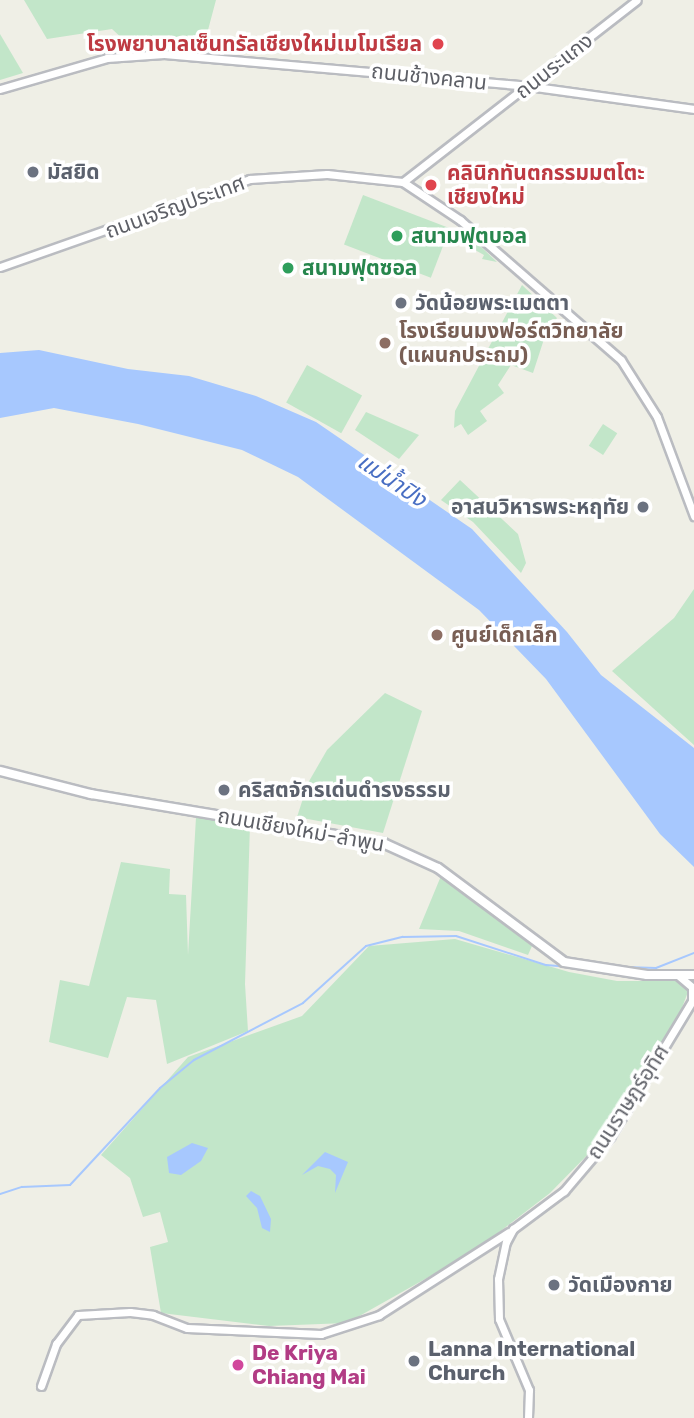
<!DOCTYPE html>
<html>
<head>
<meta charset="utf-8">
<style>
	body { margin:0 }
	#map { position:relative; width:694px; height:1418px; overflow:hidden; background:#efefe6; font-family:Rubik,"Noto Sans Thai",sans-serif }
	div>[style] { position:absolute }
	.green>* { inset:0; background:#c2e6c9; transform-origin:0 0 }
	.water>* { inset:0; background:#a7c8fe }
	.stream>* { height:2px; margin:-1px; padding:0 1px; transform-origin:1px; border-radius:1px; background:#a7c8fe }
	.roads { filter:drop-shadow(2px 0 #babcc1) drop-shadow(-2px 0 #babcc1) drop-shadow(0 2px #babcc1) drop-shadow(0 -2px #babcc1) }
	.tertiary>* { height:7px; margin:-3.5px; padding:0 3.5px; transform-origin:3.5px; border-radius:3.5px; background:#fff }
	.secondary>* { height:8px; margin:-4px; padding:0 4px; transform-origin:4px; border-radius:4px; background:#fff }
	.dots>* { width:19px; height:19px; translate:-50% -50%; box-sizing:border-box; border:4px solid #fff; border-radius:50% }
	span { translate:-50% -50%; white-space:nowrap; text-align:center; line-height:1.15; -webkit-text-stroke:7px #fff; paint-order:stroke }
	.health-label { font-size:21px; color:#be3a42; font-weight:700 }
	.right { translate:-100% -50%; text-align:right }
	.left { translate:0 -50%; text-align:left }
	.street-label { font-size:21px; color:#5d5f66 }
	.worship-label { font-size:21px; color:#5b616d; font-weight:700 }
	.leisure-label { font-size:21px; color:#27864d; font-weight:700 }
	.education-label { font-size:21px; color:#785e54; font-weight:700 }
	.hotel-label { font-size:21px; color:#b23c85; font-weight:700 }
	.water-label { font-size:23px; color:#486ec3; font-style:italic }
</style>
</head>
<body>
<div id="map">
	<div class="green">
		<i style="clip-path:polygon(24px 0,216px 0,204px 45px,125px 41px,112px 29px,47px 39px)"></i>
		<i style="clip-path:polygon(0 34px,23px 73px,0 80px)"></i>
		<i style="left:363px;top:195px;width:93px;height:53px;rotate:21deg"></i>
		<i style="clip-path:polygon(460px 227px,497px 262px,482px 259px,484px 255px,457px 240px)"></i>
		<i style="clip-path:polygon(522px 285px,557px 318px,545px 336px,533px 373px,511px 365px,498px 385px,504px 393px,480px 411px,487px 421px,468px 435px,461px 424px,454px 428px,455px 411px)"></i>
		<i style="left:307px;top:365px;width:63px;height:43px;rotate:29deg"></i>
		<i style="clip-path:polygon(366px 412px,419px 435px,399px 459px,355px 430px)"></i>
		<i style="left:603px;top:424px;width:17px;height:26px;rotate:33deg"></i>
		<i style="clip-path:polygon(460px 480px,518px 534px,526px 563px,521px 573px,473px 522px,441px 500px)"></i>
		<i style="clip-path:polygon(694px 589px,694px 745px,612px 671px,674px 618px)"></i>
		<i style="clip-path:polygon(385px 693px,422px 711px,383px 833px,297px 817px,308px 783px,327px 750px)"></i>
		<i style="clip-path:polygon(196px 817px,250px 825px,245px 984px,248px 1031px,167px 1064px,156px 1000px,127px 997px,108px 1058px,49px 1042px,60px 980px,89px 986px,121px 862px,170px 869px,169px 894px,186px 895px,188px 955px)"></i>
		<i style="clip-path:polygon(441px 876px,532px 946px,528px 955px,459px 931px,419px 929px)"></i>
		<i style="clip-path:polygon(455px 939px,569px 972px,617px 981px,680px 981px,689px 989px,676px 1024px,604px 1138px,550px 1193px,473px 1252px,347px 1323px,269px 1326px,161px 1313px,150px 1247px,168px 1242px,160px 1212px,143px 1217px,130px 1178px,101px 1155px,188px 1057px,302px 1016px,369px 946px)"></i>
	</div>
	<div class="water">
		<i style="clip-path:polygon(39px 350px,128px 369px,189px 376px,256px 396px,316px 422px,472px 529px,567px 632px,601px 675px,694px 748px,694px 867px,660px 834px,546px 679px,479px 610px,298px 477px,242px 450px,138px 424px,54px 408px,0 418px,0 353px)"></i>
		<i style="clip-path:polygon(192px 1143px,208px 1148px,201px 1161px,181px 1175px,169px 1173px,167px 1157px)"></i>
		<i style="clip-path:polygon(325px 1152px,348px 1162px,335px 1193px,336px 1175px,330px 1169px,318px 1166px,302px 1175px)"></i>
		<i style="clip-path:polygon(251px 1191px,260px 1196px,271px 1219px,270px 1232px,262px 1228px,257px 1208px,246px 1196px)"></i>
	</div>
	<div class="stream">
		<i style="left:624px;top:967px;width:32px;rotate:2deg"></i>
		<i style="left:656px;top:968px;width:41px;rotate:-21.5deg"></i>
		<i style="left:0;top:1194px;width:23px;rotate:-18deg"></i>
		<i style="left:22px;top:1187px;width:48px;rotate:-2.4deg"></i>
		<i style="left:70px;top:1185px;width:132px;rotate:-47.1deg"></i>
		<i style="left:160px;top:1088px;width:44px;rotate:-39.5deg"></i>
		<i style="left:194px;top:1060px;width:123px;rotate:-27.6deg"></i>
		<i style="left:303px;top:1003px;width:85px;rotate:-42.1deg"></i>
		<i style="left:366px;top:946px;width:38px;rotate:-14deg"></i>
		<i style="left:403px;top:937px;width:53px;rotate:-1.1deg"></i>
		<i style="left:456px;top:936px;width:95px;rotate:17.9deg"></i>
		<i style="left:546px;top:965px;width:24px;rotate:5deg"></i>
	</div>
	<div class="roads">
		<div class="tertiary">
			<i style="left:0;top:89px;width:111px;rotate:-16.2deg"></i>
			<i style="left:107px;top:58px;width:57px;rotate:-4deg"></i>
			<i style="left:164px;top:54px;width:365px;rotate:5deg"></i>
			<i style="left:528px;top:86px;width:168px;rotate:7.9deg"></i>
			<i style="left:403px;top:182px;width:296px;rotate:-37.9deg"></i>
			<i style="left:0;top:267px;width:265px;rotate:-19.4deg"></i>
			<i style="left:250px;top:179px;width:77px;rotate:-3.7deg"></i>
			<i style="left:327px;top:174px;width:76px;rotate:6deg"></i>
			<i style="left:403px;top:182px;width:69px;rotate:33.7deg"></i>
			<i style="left:460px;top:220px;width:213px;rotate:41deg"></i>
			<i style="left:621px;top:360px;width:67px;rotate:57.7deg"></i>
			<i style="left:657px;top:417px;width:106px;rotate:69.5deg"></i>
			<i style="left:41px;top:1386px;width:45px;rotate:-70.3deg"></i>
			<i style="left:56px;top:1344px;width:36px;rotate:-53deg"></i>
			<i style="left:78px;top:1315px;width:52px;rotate:-3.3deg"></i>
			<i style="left:130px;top:1312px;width:23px;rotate:7deg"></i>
			<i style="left:153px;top:1315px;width:36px;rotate:21deg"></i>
			<i style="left:187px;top:1328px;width:134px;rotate:2.6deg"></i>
			<i style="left:321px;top:1334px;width:61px;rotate:-18.1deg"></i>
			<i style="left:379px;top:1315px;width:154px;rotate:-32.6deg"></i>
			<i style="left:528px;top:1418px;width:28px;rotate:-88deg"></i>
			<i style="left:529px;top:1390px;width:77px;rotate:-112.9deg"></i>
			<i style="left:499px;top:1319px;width:40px;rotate:-91.4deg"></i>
			<i style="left:498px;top:1279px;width:38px;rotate:-78deg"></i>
			<i style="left:506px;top:1242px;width:15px;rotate:-62deg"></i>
			<i style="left:513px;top:1229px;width:64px;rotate:-36.7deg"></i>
			<i style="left:564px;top:1191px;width:71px;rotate:-49.6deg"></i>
			<i style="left:610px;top:1137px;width:159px;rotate:-58.9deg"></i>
			<i style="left:692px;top:1001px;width:14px;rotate:-90deg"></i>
			<i style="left:692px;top:987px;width:17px;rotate:-140deg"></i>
		</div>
		<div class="secondary">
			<i style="left:0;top:771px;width:94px;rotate:14.2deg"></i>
			<i style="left:91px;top:794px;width:296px;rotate:9.5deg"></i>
			<i style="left:383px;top:843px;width:60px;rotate:24.4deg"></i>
			<i style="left:438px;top:868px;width:157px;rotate:36.7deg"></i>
			<i style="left:564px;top:962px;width:84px;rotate:8.9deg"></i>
			<i style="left:647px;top:975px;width:47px"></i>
		</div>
	</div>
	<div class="dots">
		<i style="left:438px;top:44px;background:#e0444e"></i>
		<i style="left:33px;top:172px;background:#6b7280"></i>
		<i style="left:431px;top:185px;background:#e0444e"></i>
		<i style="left:397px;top:236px;background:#2e9e5b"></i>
		<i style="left:288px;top:268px;background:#2e9e5b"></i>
		<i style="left:401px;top:303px;background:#6b7280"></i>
		<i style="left:385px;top:343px;background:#8d6e63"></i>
		<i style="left:643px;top:507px;background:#6b7280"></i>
		<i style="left:437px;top:635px;background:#8d6e63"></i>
		<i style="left:224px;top:790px;background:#6b7280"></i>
		<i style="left:554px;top:1285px;background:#6b7280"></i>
		<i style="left:414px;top:1361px;background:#6b7280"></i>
		<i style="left:238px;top:1365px;background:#d1479c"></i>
	</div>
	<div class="health-label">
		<span class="right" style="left:422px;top:44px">โรงพยาบาลเซ็นทรัลเชียงใหม่เมโมเรียล</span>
		<span class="left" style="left:447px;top:185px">คลินิกทันตกรรมมตโตะ<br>เชียงใหม่</span>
	</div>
	<div class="street-label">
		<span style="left:554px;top:66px;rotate:-38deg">ถนนระแกง</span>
		<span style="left:429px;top:77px;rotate:6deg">ถนนช้างคลาน</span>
		<span style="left:175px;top:207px;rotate:-20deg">ถนนเจริญประเทศ</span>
		<span style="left:301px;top:830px;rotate:10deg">ถนนเชียงใหม่-ลำพูน</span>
		<span style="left:628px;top:1102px;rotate:-57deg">ถนนราษฎร์อุทิศ</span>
	</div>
	<div class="worship-label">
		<span class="left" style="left:47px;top:172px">มัสยิด</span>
		<span class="left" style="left:415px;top:303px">วัดน้อยพระเมตตา</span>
		<span class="right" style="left:629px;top:507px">อาสนวิหารพระหฤทัย</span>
		<span class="left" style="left:238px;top:790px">คริสตจักรเด่นดำรงธรรม</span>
		<span class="left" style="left:568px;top:1285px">วัดเมืองกาย</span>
		<span class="left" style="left:428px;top:1361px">Lanna International<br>Church</span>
	</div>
	<div class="leisure-label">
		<span class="left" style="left:411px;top:236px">สนามฟุตบอล</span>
		<span class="left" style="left:302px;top:268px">สนามฟุตซอล</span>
	</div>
	<div class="education-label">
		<span class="left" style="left:399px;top:343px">โรงเรียนมงฟอร์ตวิทยาลัย<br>(แผนกประถม)</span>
		<span class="left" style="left:451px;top:635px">ศูนย์เด็กเล็ก</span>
	</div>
	<div class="hotel-label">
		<span class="left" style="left:252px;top:1365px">De Kriya<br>Chiang Mai</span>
	</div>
	<div class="water-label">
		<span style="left:392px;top:480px;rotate:34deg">แม่น้ำปิง</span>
	</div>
</div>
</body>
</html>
